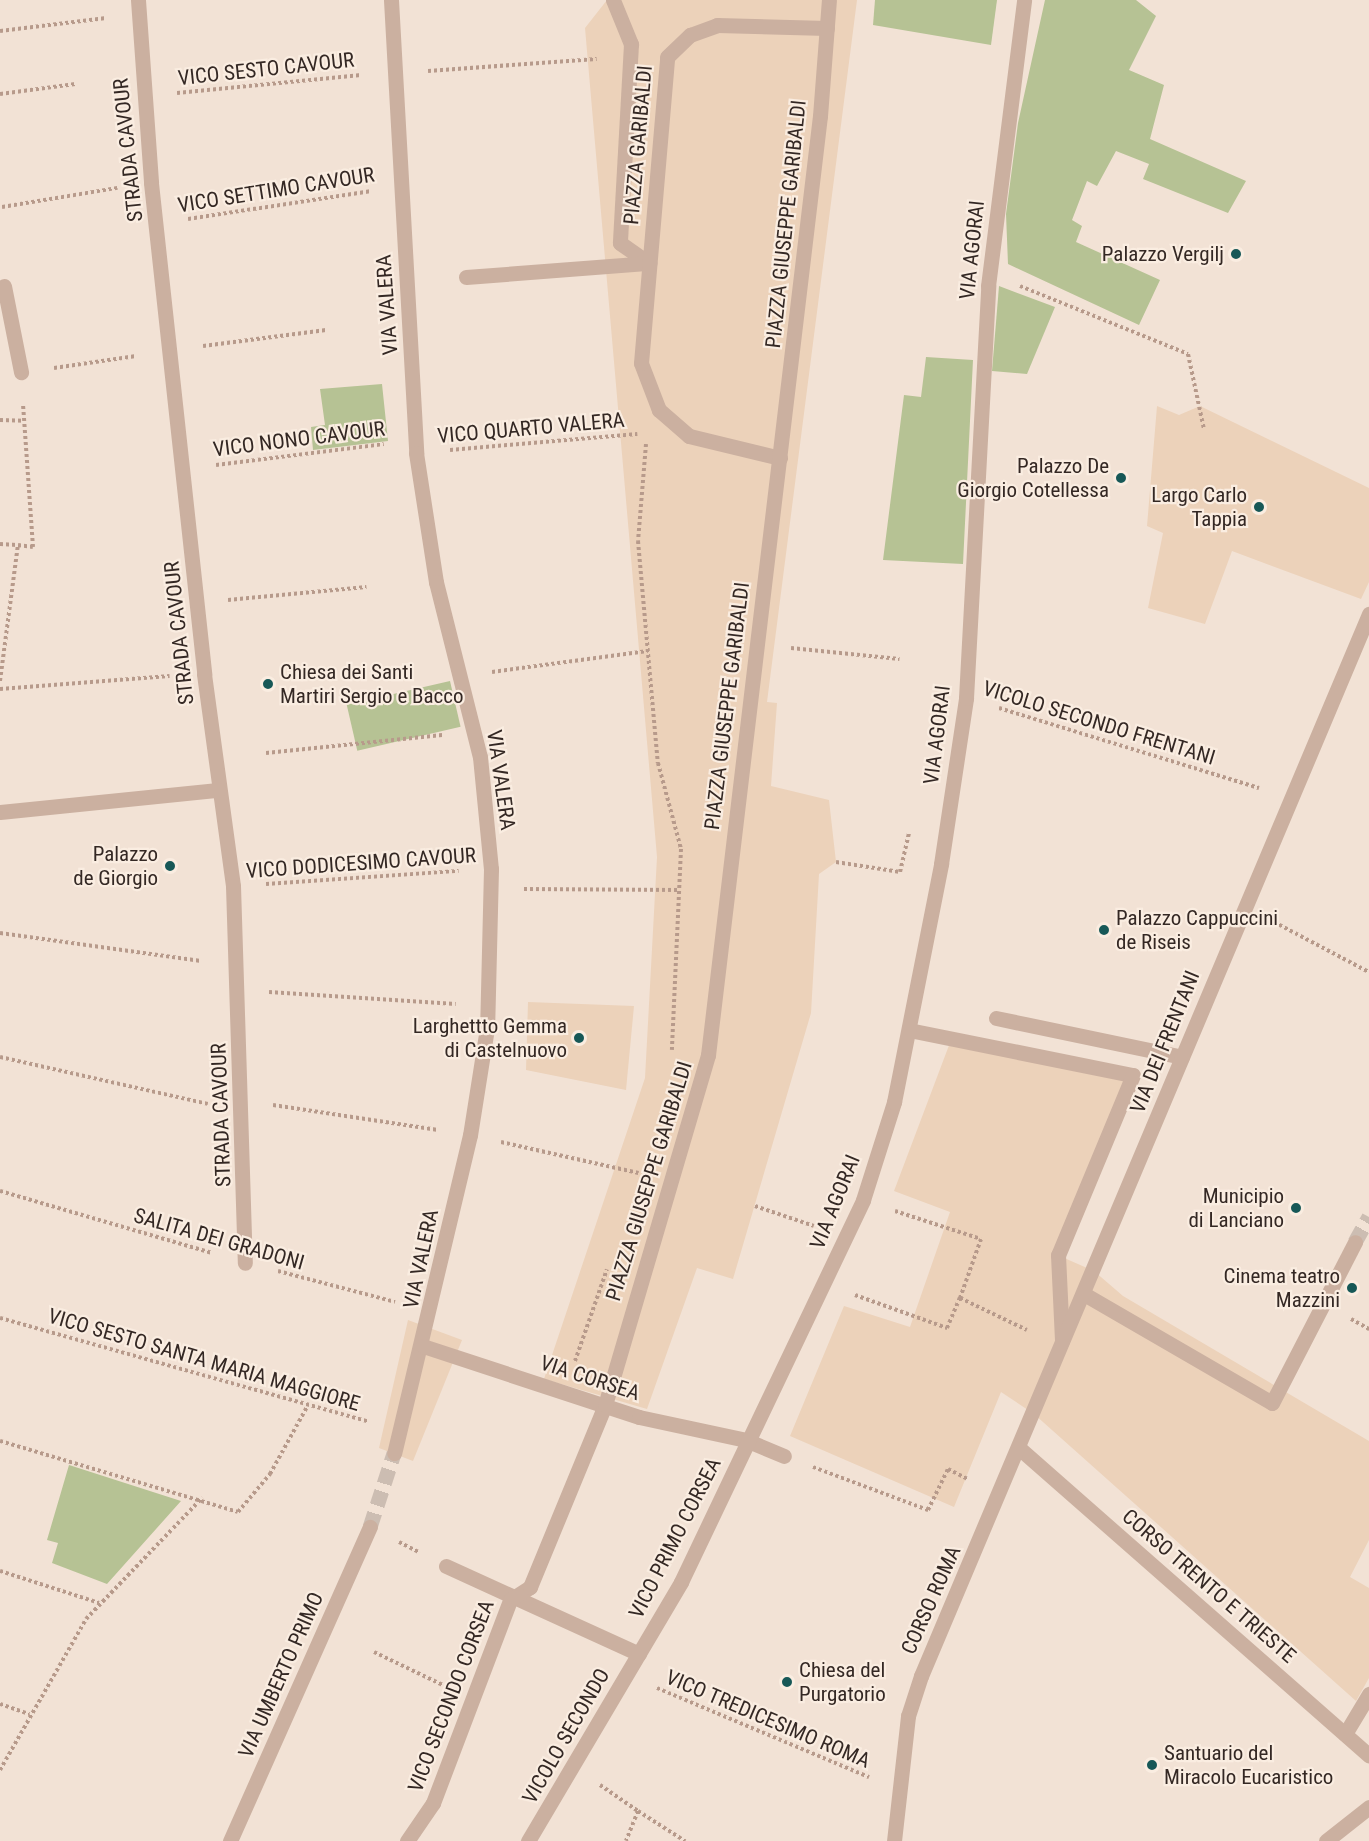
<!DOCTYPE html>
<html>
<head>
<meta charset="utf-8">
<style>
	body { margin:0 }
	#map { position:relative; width:1369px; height:1841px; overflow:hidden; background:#f2e2d5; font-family:"Roboto Condensed",sans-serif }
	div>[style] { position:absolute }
	.green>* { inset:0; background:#b6c294; transform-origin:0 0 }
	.plaza>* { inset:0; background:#ecd2ba }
	.minor-tunnel>* { height:15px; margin-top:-7.5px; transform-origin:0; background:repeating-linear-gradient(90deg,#ccbdb2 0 15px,transparent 0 23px) }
	.path>* { height:4px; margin-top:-2px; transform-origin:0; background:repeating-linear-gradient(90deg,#b79a8b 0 3px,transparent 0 6px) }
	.minor>* { height:15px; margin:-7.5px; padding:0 7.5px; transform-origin:7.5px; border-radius:7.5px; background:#cbb0a0 }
	.dots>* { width:16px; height:16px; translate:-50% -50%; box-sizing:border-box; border:3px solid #faede1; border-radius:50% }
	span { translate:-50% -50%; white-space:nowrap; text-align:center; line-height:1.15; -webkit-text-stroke:4.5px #faede1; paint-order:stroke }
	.street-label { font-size:21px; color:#342824 }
	.poi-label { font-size:21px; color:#342824 }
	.right { translate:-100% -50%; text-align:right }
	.left { translate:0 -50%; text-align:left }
</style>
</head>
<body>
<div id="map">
	<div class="green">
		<i style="clip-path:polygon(875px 0,997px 0,991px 45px,873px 25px)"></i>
		<i style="clip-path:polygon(1045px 0,1136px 0,1156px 16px,1129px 70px,1164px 85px,1150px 139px,1246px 181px,1228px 213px,1143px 179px,1149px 164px,1116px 151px,1097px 186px,1087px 181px,1072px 220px,1082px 226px,1076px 242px,1160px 280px,1139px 325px,1008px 264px,1006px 214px,1018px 123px)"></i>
		<i style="clip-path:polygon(999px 286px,1055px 307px,1027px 374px,992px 371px)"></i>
		<i style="clip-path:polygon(926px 357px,973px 360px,963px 564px,883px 560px,904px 395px,921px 397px)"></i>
		<i style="clip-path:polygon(382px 384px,388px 441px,313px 450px,311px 427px,325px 425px,320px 389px)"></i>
		<i style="left:450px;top:681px;width:47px;height:106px;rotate:77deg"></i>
		<i style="clip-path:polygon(69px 1465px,181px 1501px,107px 1584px,52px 1563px,58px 1543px,47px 1540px)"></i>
	</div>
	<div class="plaza">
		<i style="clip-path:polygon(607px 0,857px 0,767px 702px,777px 703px,771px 786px,829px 800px,836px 862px,819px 874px,811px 1013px,733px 1279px,697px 1268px,647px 1409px,544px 1379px,645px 1078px,657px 857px,585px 28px)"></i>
		<i style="clip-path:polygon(1157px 406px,1179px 415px,1200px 406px,1369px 488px,1369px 582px,1361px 599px,1232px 551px,1205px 624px,1148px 608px,1163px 533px,1147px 526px)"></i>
		<i style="clip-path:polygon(528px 1002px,634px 1006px,626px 1090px,526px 1070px)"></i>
		<i style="clip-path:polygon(951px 1040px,1131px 1075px,1055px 1254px,1094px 1271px,1123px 1296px,1369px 1441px,1369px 1540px,1350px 1577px,1369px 1588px,1369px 1678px,1356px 1701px,1034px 1414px,1001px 1392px,954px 1507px,790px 1436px,844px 1306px,910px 1327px,950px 1212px,894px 1191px)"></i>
		<i style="clip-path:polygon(408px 1320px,462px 1340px,413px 1461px,379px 1448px)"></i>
	</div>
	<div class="minor-tunnel">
		<i style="left:1355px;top:1242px;width:29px;rotate:-61deg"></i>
		<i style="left:370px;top:1527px;width:78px;rotate:-72deg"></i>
	</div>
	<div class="path">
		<i style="left:0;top:31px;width:107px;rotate:-7deg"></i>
		<i style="left:428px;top:71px;width:169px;rotate:-4.1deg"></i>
		<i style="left:177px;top:93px;width:185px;rotate:-5.6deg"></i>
		<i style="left:0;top:94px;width:76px;rotate:-7.6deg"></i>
		<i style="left:2px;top:207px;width:117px;rotate:-9.4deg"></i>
		<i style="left:188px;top:219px;width:184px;rotate:-8.7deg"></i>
		<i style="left:1020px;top:286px;width:181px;rotate:22deg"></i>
		<i style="left:1188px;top:354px;width:77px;rotate:78deg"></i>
		<i style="left:203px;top:346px;width:124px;rotate:-7.4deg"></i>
		<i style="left:54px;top:368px;width:83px;rotate:-8.3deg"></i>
		<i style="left:0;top:420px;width:24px;rotate:2deg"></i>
		<i style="left:646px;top:444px;width:97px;rotate:94.7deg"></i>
		<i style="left:638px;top:541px;width:223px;rotate:84.9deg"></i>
		<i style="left:658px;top:763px;width:89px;rotate:75deg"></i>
		<i style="left:681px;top:849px;width:201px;rotate:92.6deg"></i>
		<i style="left:450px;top:450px;width:188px;rotate:-4.9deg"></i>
		<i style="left:216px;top:465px;width:169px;rotate:-7.1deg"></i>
		<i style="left:0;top:544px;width:17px;rotate:3deg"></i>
		<i style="left:228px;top:600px;width:139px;rotate:-5.4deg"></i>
		<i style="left:791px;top:648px;width:109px;rotate:5.8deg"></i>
		<i style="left:492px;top:672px;width:157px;rotate:-7.7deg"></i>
		<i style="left:0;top:681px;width:137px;rotate:-82.5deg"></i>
		<i style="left:18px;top:545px;width:15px;rotate:8deg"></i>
		<i style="left:33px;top:547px;width:144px;rotate:-94deg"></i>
		<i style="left:0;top:689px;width:170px;rotate:-4.4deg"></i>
		<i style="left:999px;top:708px;width:272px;rotate:17.1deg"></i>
		<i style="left:266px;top:753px;width:177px;rotate:-5.8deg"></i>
		<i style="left:836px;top:862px;width:65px;rotate:8.9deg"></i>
		<i style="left:900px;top:872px;width:40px;rotate:-77deg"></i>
		<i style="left:266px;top:884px;width:193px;rotate:-3.9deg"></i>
		<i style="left:524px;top:889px;width:156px;rotate:0.4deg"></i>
		<i style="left:1274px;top:922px;width:107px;rotate:27.8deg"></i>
		<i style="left:0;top:933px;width:203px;rotate:7.9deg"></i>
		<i style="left:269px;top:992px;width:187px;rotate:3.7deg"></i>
		<i style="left:0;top:1057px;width:213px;rotate:12.7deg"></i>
		<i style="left:273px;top:1105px;width:167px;rotate:8.6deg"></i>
		<i style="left:501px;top:1142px;width:141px;rotate:12.7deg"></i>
		<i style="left:0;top:1191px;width:221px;rotate:16.3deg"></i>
		<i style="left:755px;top:1206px;width:62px;rotate:18.7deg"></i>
		<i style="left:895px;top:1211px;width:90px;rotate:18deg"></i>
		<i style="left:981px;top:1239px;width:63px;rotate:109.6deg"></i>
		<i style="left:960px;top:1298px;width:74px;rotate:25.5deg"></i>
		<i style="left:278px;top:1271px;width:121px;rotate:14.8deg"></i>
		<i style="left:855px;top:1295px;width:98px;rotate:19.7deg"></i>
		<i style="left:947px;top:1328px;width:33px;rotate:-67deg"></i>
		<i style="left:0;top:1318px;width:383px;rotate:15.7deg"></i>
		<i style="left:1351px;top:1319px;width:21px;rotate:29deg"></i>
		<i style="left:575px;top:1361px;width:97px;rotate:-70.8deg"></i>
		<i style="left:0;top:1441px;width:248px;rotate:16.6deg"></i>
		<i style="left:238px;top:1512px;width:50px;rotate:-49.9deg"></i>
		<i style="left:270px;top:1474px;width:77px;rotate:-61.1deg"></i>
		<i style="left:813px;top:1467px;width:123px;rotate:20.5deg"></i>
		<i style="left:928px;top:1510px;width:46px;rotate:-64deg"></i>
		<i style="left:948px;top:1469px;width:22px;rotate:27deg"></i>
		<i style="left:399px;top:1542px;width:22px;rotate:27deg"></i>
		<i style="left:0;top:1571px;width:104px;rotate:17.9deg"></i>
		<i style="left:374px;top:1652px;width:76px;rotate:25.6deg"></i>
		<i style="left:657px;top:1688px;width:230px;rotate:22.8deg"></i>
		<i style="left:0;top:1704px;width:31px;rotate:19deg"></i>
		<i style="left:0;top:1770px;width:174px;rotate:-60.3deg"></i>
		<i style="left:86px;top:1619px;width:168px;rotate:-46.2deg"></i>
		<i style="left:600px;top:1785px;width:46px;rotate:34.4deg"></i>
		<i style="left:638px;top:1811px;width:32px;rotate:112deg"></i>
		<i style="left:638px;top:1811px;width:56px;rotate:32.6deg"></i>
	</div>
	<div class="minor">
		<i style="left:138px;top:0;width:183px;rotate:85.9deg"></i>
		<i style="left:151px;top:183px;width:494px;rotate:83.8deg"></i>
		<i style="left:204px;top:674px;width:214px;rotate:82.2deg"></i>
		<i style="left:233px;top:886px;width:377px;rotate:88.2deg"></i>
		<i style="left:391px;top:0;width:454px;rotate:86.8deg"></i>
		<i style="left:416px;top:453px;width:131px;rotate:81.2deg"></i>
		<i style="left:436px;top:582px;width:180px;rotate:75.9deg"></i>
		<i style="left:480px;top:757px;width:113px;rotate:84.4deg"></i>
		<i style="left:491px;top:869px;width:159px;rotate:91.4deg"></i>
		<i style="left:487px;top:1028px;width:108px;rotate:99deg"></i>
		<i style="left:470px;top:1135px;width:327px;rotate:103.4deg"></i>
		<i style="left:613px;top:0;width:48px;rotate:67.8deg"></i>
		<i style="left:631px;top:44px;width:199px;rotate:93.2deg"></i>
		<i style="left:620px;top:243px;width:35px;rotate:35deg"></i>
		<i style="left:466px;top:277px;width:184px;rotate:-4.4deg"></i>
		<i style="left:4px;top:286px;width:88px;rotate:78.8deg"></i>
		<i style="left:780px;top:458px;width:94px;rotate:-166.4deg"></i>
		<i style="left:689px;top:436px;width:40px;rotate:-139deg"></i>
		<i style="left:659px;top:410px;width:50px;rotate:-111deg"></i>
		<i style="left:641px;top:363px;width:307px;rotate:-85.1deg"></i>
		<i style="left:667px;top:57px;width:32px;rotate:-44deg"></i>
		<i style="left:690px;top:35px;width:29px;rotate:-20deg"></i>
		<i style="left:717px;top:25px;width:110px;rotate:1.6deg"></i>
		<i style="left:0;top:812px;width:219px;rotate:-5.8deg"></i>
		<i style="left:996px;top:1018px;width:190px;rotate:11.8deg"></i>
		<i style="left:909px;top:1030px;width:228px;rotate:11.4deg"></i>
		<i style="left:1133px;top:1075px;width:195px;rotate:112.6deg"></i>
		<i style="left:1058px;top:1255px;width:86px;rotate:87.3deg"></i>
		<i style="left:1084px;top:1294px;width:217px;rotate:30.1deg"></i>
		<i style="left:1272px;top:1403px;width:181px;rotate:-62.7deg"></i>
		<i style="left:423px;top:1346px;width:227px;rotate:18.2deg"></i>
		<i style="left:639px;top:1417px;width:109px;rotate:12.1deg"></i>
		<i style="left:746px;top:1440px;width:41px;rotate:22.8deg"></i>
		<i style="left:1019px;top:1448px;width:466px;rotate:41.3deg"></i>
		<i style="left:446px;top:1566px;width:212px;rotate:24.5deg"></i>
		<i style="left:1345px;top:1734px;width:47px;rotate:-59deg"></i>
		<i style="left:230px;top:1841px;width:344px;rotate:-66deg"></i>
		<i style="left:407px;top:1841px;width:46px;rotate:-55.6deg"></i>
		<i style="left:433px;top:1803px;width:217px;rotate:-69.2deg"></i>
		<i style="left:510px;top:1600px;width:24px;rotate:-33deg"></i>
		<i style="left:530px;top:1587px;width:197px;rotate:-67.6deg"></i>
		<i style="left:605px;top:1405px;width:365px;rotate:-73.6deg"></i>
		<i style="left:708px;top:1055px;width:946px;rotate:-83.2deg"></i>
		<i style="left:820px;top:116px;width:116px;rotate:-85.6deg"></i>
		<i style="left:528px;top:1841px;width:301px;rotate:-59.4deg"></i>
		<i style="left:681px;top:1582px;width:423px;rotate:-64.5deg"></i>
		<i style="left:863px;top:1200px;width:103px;rotate:-72.4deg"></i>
		<i style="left:894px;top:1102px;width:243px;rotate:-78.8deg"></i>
		<i style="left:941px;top:864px;width:168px;rotate:-81.4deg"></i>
		<i style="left:966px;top:698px;width:413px;rotate:-86.9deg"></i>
		<i style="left:988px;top:286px;width:288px;rotate:-82.8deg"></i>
		<i style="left:894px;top:1841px;width:126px;rotate:-83.6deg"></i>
		<i style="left:908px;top:1716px;width:42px;rotate:-72deg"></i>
		<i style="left:921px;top:1676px;width:1153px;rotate:-67.13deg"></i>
		<i style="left:1326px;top:1841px;width:55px;rotate:-38.3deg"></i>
	</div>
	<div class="dots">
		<i style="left:1236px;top:254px;background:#175857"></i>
		<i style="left:1121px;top:478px;background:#175857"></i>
		<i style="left:1259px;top:507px;background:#175857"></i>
		<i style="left:268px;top:684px;background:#175857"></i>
		<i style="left:170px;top:866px;background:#175857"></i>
		<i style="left:1104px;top:930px;background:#175857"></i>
		<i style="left:579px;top:1038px;background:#175857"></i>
		<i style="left:1296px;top:1208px;background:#175857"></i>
		<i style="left:1352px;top:1288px;background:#175857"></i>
		<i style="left:787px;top:1682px;background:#175857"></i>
		<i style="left:1152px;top:1765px;background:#175857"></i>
	</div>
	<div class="street-label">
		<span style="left:266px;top:69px;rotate:-6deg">VICO SESTO CAVOUR</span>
		<span style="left:638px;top:145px;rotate:-85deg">PIAZZA GARIBALDI</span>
		<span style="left:128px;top:150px;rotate:-96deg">STRADA CAVOUR</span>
		<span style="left:276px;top:190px;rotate:-9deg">VICO SETTIMO CAVOUR</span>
		<span style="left:786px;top:224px;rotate:-84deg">PIAZZA GIUSEPPE GARIBALDI</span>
		<span style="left:972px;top:250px;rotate:-84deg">VIA AGORAI</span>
		<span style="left:387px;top:305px;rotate:-94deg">VIA VALERA</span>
		<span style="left:531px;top:428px;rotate:-5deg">VICO QUARTO VALERA</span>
		<span style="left:299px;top:439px;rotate:-7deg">VICO NONO CAVOUR</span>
		<span style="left:179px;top:633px;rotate:-96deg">STRADA CAVOUR</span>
		<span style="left:727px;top:706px;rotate:-83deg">PIAZZA GIUSEPPE GARIBALDI</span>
		<span style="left:1099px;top:723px;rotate:17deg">VICOLO SECONDO FRENTANI</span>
		<span style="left:937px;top:735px;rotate:-83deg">VIA AGORAI</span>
		<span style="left:501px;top:780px;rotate:82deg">VIA VALERA</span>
		<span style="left:361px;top:863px;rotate:-4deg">VICO DODICESIMO CAVOUR</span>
		<span style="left:1165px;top:1042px;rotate:-68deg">VIA DEI FRENTANI</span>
		<span style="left:221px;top:1115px;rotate:-92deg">STRADA CAVOUR</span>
		<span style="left:649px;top:1181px;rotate:-73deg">PIAZZA GIUSEPPE GARIBALDI</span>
		<span style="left:835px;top:1202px;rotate:-68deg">VIA AGORAI</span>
		<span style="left:219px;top:1239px;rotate:16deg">SALITA DEI GRADONI</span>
		<span style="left:421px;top:1259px;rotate:-78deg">VIA VALERA</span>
		<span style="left:204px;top:1360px;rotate:16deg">VICO SESTO SANTA MARIA MAGGIORE</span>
		<span style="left:590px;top:1378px;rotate:18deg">VIA CORSEA</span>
		<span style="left:675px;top:1538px;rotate:-63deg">VICO PRIMO CORSEA</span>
		<span style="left:1209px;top:1586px;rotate:41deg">CORSO TRENTO E TRIESTE</span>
		<span style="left:931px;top:1600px;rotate:-66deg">CORSO ROMA</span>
		<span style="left:281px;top:1675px;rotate:-66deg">VIA UMBERTO PRIMO</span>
		<span style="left:451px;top:1696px;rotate:-69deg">VICO SECONDO CORSEA</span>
		<span style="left:768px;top:1719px;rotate:23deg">VICO TREDICESIMO ROMA</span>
		<span style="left:566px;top:1736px;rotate:-60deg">VICOLO SECONDO</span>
	</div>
	<div class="poi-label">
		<span class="right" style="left:1224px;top:254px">Palazzo Vergilj</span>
		<span class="right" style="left:1109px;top:478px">Palazzo De<br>Giorgio Cotellessa</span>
		<span class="right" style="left:1247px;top:507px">Largo Carlo<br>Tappia</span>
		<span class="left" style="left:280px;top:684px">Chiesa dei Santi<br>Martiri Sergio e Bacco</span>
		<span class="right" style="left:158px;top:866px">Palazzo<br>de Giorgio</span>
		<span class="left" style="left:1116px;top:930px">Palazzo Cappuccini<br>de Riseis</span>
		<span class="right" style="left:567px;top:1038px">Larghettto Gemma<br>di Castelnuovo</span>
		<span class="right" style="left:1284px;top:1208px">Municipio<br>di Lanciano</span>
		<span class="right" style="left:1340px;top:1288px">Cinema teatro<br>Mazzini</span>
		<span class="left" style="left:799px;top:1682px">Chiesa del<br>Purgatorio</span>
		<span class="left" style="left:1164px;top:1765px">Santuario del<br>Miracolo Eucaristico</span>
	</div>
</div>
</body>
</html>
